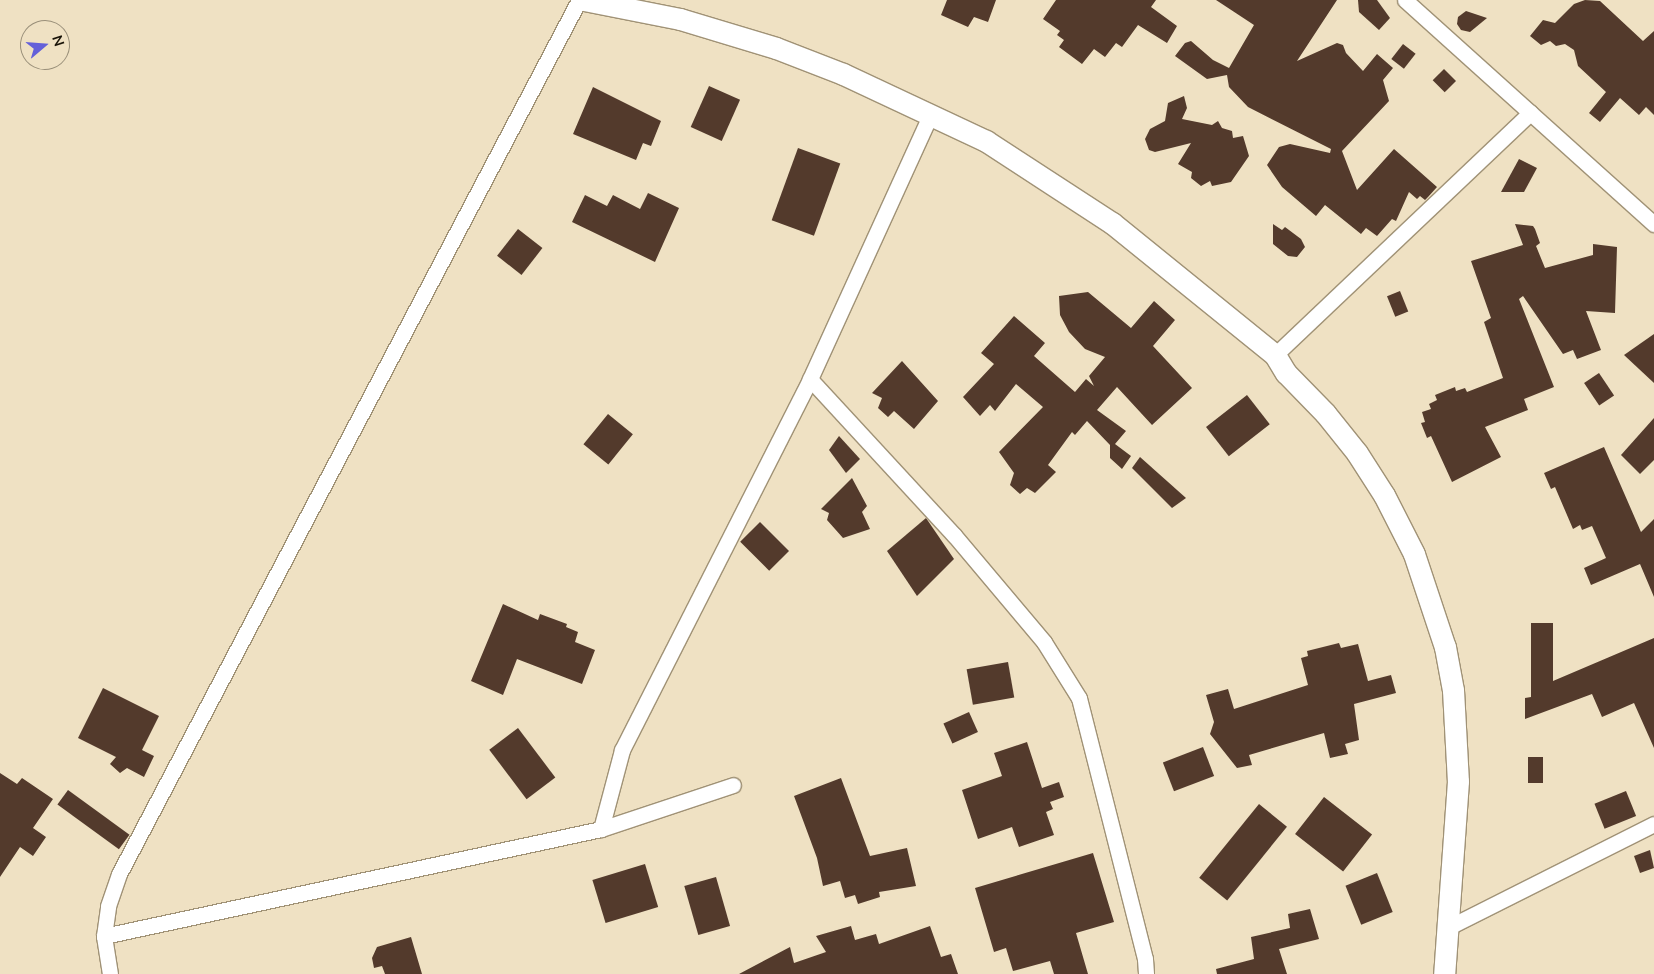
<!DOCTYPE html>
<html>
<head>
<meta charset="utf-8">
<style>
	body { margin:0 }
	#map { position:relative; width:1654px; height:974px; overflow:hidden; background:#efe1c3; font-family:Mulish,sans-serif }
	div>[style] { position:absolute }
	.building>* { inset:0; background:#533a2c; transform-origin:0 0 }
	.roads { filter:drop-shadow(1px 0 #a09276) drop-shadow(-1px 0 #a09276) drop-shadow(0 1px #a09276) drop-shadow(0 -1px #a09276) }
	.minor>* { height:15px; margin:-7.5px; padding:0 7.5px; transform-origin:7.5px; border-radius:7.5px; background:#fff }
	.secondary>* { height:21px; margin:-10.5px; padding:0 10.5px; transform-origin:10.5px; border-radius:10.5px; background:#fff }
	span { translate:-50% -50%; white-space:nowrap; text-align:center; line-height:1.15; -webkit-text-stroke:5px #efe1c3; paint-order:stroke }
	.north { position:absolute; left:20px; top:20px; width:50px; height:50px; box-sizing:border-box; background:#efe1c3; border:1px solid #998f79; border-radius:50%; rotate:72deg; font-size:14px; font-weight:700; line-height:20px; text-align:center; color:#191409 }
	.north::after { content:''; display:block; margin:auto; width:18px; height:22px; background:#6460d9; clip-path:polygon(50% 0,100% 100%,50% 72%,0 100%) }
</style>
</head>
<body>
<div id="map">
	<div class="building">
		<i style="clip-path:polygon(947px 0,996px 0,988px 22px,974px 17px,968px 27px,941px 15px)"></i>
		<i style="clip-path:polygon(1056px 0,1156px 0,1151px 7px,1177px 26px,1167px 43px,1138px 25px,1122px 47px,1116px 43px,1105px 57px,1094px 49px,1082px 64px,1059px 47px,1064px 40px,1057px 35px,1060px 31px,1043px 19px)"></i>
		<i style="clip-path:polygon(1216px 0,1337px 0,1297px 61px,1337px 43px,1343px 45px,1346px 53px,1363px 71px,1377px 54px,1393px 68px,1383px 80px,1389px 101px,1342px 151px,1357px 190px,1394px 149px,1437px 187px,1428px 197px,1425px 200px,1420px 196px,1417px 199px,1409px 192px,1396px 221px,1392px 219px,1377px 236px,1366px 228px,1361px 234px,1325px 205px,1316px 216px,1282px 187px,1267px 165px,1279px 147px,1290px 144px,1330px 153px,1331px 149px,1248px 107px,1229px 87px,1227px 75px,1207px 79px,1175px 56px,1185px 43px,1191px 41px,1213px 60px,1229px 68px,1254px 25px)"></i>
		<i style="clip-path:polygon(1358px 0,1377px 0,1390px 18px,1379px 30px,1359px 12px)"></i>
		<i style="clip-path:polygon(1585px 0,1600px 1px,1643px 41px,1654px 31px,1654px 115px,1646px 107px,1639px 115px,1620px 98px,1600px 122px,1589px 113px,1606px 92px,1578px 66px,1574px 50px,1565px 44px,1556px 46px,1550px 41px,1541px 45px,1530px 36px,1543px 20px,1555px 23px,1574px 4px)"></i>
		<i style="clip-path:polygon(1466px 11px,1487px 18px,1470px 32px,1461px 30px,1457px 24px,1458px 17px)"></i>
		<i style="left:1403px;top:44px;width:16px;height:19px;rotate:38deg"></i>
		<i style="left:1444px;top:69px;width:17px;height:16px;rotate:45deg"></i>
		<i style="left:709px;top:86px;width:34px;height:45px;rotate:24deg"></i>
		<i style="clip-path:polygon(593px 87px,661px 121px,651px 146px,643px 143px,636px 160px,573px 134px)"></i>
		<i style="clip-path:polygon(1184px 96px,1187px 108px,1182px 119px,1212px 125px,1218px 121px,1222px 128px,1232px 131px,1233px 138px,1243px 136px,1249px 156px,1231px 182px,1212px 186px,1210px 181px,1201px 186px,1191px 178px,1192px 172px,1178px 164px,1191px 143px,1155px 152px,1149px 150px,1145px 139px,1150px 129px,1165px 121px,1168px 103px)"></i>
		<i style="left:798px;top:148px;width:45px;height:77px;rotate:20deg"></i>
		<i style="clip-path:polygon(1519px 159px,1537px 168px,1524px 192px,1501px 192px)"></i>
		<i style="clip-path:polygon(648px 193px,679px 208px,655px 262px,572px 222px,585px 195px,607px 206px,613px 195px,640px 209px)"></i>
		<i style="clip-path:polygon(1273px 224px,1282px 230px,1285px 227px,1301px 239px,1305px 247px,1297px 257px,1288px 256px,1273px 244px)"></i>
		<i style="clip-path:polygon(1515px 224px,1533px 226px,1535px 229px,1540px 243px,1536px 246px,1545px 268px,1593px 255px,1593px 244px,1617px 247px,1615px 313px,1586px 311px,1601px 350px,1577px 359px,1573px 350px,1563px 354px,1523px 296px,1519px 299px,1554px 387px,1524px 399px,1528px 410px,1485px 427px,1501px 457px,1452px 482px,1431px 436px,1427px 438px,1421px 423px,1425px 422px,1422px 412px,1431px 409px,1429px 404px,1437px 400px,1435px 395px,1455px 387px,1456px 391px,1465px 388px,1467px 392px,1503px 378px,1484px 322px,1491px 318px,1471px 261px,1523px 245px)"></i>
		<i style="left:518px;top:229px;width:31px;height:34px;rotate:38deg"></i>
		<i style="left:1400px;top:291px;width:22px;height:14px;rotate:68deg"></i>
		<i style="clip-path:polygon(1088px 292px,1131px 328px,1154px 301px,1175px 320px,1153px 346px,1192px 388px,1152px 425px,1117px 387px,1097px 410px,1126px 431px,1115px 444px,1131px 456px,1122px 469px,1110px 458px,1110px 445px,1087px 421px,1075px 435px,1072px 432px,1048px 465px,1056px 472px,1035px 493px,1027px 488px,1020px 494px,1010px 485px,1014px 473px,999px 452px,1043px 407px,1016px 384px,995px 411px,990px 405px,980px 416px,963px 397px,994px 364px,981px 353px,1014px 316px,1045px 343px,1034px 356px,1075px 392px,1086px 379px,1094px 386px,1089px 376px,1105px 357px,1085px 349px,1069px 332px,1060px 315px,1059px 296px)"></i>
		<i style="clip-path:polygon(1654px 334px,1654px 383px,1624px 355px)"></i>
		<i style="clip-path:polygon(902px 361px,938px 401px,914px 429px,894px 411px,888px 417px,878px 408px,882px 398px,872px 393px)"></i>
		<i style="left:1599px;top:373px;width:27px;height:18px;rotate:56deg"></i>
		<i style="left:1247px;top:395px;width:37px;height:52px;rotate:52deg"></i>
		<i style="left:608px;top:414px;width:32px;height:39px;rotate:39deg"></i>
		<i style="clip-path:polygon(1654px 418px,1654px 460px,1640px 474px,1621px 455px)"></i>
		<i style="clip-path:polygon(839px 436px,860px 459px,846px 473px,829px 450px)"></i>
		<i style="clip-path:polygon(1604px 447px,1641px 532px,1654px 519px,1654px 597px,1640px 564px,1591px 585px,1584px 568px,1606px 558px,1592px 526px,1582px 530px,1580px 525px,1573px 529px,1555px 487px,1551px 489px,1544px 473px)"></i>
		<i style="clip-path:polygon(1140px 457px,1186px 498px,1172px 508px,1132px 468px)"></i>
		<i style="clip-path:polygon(852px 478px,867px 506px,862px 512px,870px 529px,843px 538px,827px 520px,829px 513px,821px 509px)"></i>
		<i style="clip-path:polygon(926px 518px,954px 559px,917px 596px,887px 551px)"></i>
		<i style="left:760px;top:522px;width:41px;height:28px;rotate:45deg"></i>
		<i style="clip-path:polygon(503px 604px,538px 620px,540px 614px,567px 624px,566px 627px,578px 632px,575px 642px,595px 650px,582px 684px,517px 659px,503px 695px,471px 681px)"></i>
		<i style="clip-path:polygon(1531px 623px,1553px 623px,1553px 681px,1654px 638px,1654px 748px,1634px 703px,1602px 717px,1592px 694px,1525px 719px,1525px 698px,1531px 697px)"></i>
		<i style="clip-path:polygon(1339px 643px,1341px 648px,1358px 644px,1368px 681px,1391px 675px,1396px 693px,1354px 704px,1359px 740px,1345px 744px,1348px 754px,1330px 758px,1324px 733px,1249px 755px,1252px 765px,1237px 768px,1210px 734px,1214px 722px,1206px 695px,1228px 689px,1234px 709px,1308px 685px,1301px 658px,1308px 656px,1307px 651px)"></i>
		<i style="left:1008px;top:662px;width:36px;height:42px;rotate:80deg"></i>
		<i style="clip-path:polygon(103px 688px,159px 716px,142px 750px,154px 756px,144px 777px,127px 768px,120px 773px,110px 764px,116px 757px,78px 738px)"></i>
		<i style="left:969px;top:712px;width:22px;height:28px;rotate:66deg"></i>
		<i style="left:518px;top:728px;width:62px;height:36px;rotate:53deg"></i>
		<i style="clip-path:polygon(1027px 742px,1042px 788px,1059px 782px,1064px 797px,1050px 802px,1053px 809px,1046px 812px,1054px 835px,1019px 847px,1012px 827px,978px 839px,962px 790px,1002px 776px,994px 753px)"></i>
		<i style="left:1203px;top:747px;width:31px;height:43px;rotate:69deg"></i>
		<i style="left:1528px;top:757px;width:15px;height:26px"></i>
		<i style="clip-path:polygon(0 773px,17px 784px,22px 778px,53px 799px,33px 828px,46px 837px,33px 856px,20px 847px,0 877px)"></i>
		<i style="clip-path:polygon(841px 778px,870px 856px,907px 848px,916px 886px,879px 892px,880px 897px,858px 904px,855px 895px,845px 898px,840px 881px,823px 886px,817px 858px,794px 796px)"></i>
		<i style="left:68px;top:790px;width:76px;height:18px;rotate:36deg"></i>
		<i style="left:1626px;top:791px;width:27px;height:34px;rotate:68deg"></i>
		<i style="left:1324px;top:797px;width:61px;height:47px;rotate:38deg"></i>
		<i style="left:1259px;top:804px;width:36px;height:95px;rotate:39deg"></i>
		<i style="clip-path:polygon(1650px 850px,1654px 868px,1640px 873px,1634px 856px)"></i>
		<i style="clip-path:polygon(1093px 853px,1114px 922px,1076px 933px,1088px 974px,1054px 974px,1050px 961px,1013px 971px,1006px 948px,994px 952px,975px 888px)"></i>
		<i style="left:645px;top:864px;width:45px;height:55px;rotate:73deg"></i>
		<i style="left:1377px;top:873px;width:42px;height:34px;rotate:68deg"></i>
		<i style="left:716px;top:877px;width:51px;height:33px;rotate:74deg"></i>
		<i style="clip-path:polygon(1310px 909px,1319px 939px,1279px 949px,1287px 974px,1217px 974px,1216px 969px,1254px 959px,1251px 937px,1290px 928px,1288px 914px)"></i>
		<i style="clip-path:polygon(851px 926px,855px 940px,876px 934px,879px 944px,930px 926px,941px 957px,951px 954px,958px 974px,739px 974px,790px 947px,794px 963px,826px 952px,816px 936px)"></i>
		<i style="clip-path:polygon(411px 937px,422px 974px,385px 974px,382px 966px,374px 968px,372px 958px,377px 947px)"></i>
	</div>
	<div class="roads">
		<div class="minor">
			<i style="left:1405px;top:0;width:335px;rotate:42deg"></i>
			<i style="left:1275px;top:355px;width:352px;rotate:-43.5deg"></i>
			<i style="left:810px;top:379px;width:212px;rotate:47.3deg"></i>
			<i style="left:954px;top:535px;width:140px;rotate:49.9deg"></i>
			<i style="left:1044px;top:642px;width:66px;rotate:58deg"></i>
			<i style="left:1079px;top:698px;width:269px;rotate:75.8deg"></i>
			<i style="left:1145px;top:959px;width:15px;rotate:86deg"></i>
			<i style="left:601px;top:829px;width:82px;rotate:-75.1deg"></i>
			<i style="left:622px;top:750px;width:416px;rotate:-63.1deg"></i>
			<i style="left:810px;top:379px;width:291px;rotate:-65.5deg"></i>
			<i style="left:1449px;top:927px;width:229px;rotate:-26.7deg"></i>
			<i style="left:104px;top:936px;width:508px;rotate:-12.15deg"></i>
			<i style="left:601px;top:829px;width:139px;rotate:-18.4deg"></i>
			<i style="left:110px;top:974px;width:38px;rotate:-99deg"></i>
			<i style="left:104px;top:936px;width:30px;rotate:-82deg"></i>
			<i style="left:108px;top:906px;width:34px;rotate:-71deg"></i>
			<i style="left:119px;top:874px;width:988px;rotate:-62.24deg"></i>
		</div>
		<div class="secondary">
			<i style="left:584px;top:0;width:98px;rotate:11.2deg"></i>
			<i style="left:680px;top:19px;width:100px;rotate:16.8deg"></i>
			<i style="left:776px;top:48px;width:72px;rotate:21.2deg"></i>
			<i style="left:843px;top:74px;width:158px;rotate:25.1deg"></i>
			<i style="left:986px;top:141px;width:150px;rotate:33.1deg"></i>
			<i style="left:1112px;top:223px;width:210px;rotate:39deg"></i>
			<i style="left:1275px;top:355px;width:21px;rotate:59deg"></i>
			<i style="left:1286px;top:373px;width:56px;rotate:45.7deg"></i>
			<i style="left:1325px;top:413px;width:51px;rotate:51.3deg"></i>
			<i style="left:1357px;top:453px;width:50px;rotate:57.3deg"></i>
			<i style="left:1384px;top:495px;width:66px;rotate:63deg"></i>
			<i style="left:1414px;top:554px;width:98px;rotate:71.6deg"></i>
			<i style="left:1445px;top:647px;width:44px;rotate:79.5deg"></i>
			<i style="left:1453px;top:690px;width:91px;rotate:86.9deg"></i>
			<i style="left:1458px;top:781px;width:194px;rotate:94.1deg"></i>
		</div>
	</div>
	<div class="north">N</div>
</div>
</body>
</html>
